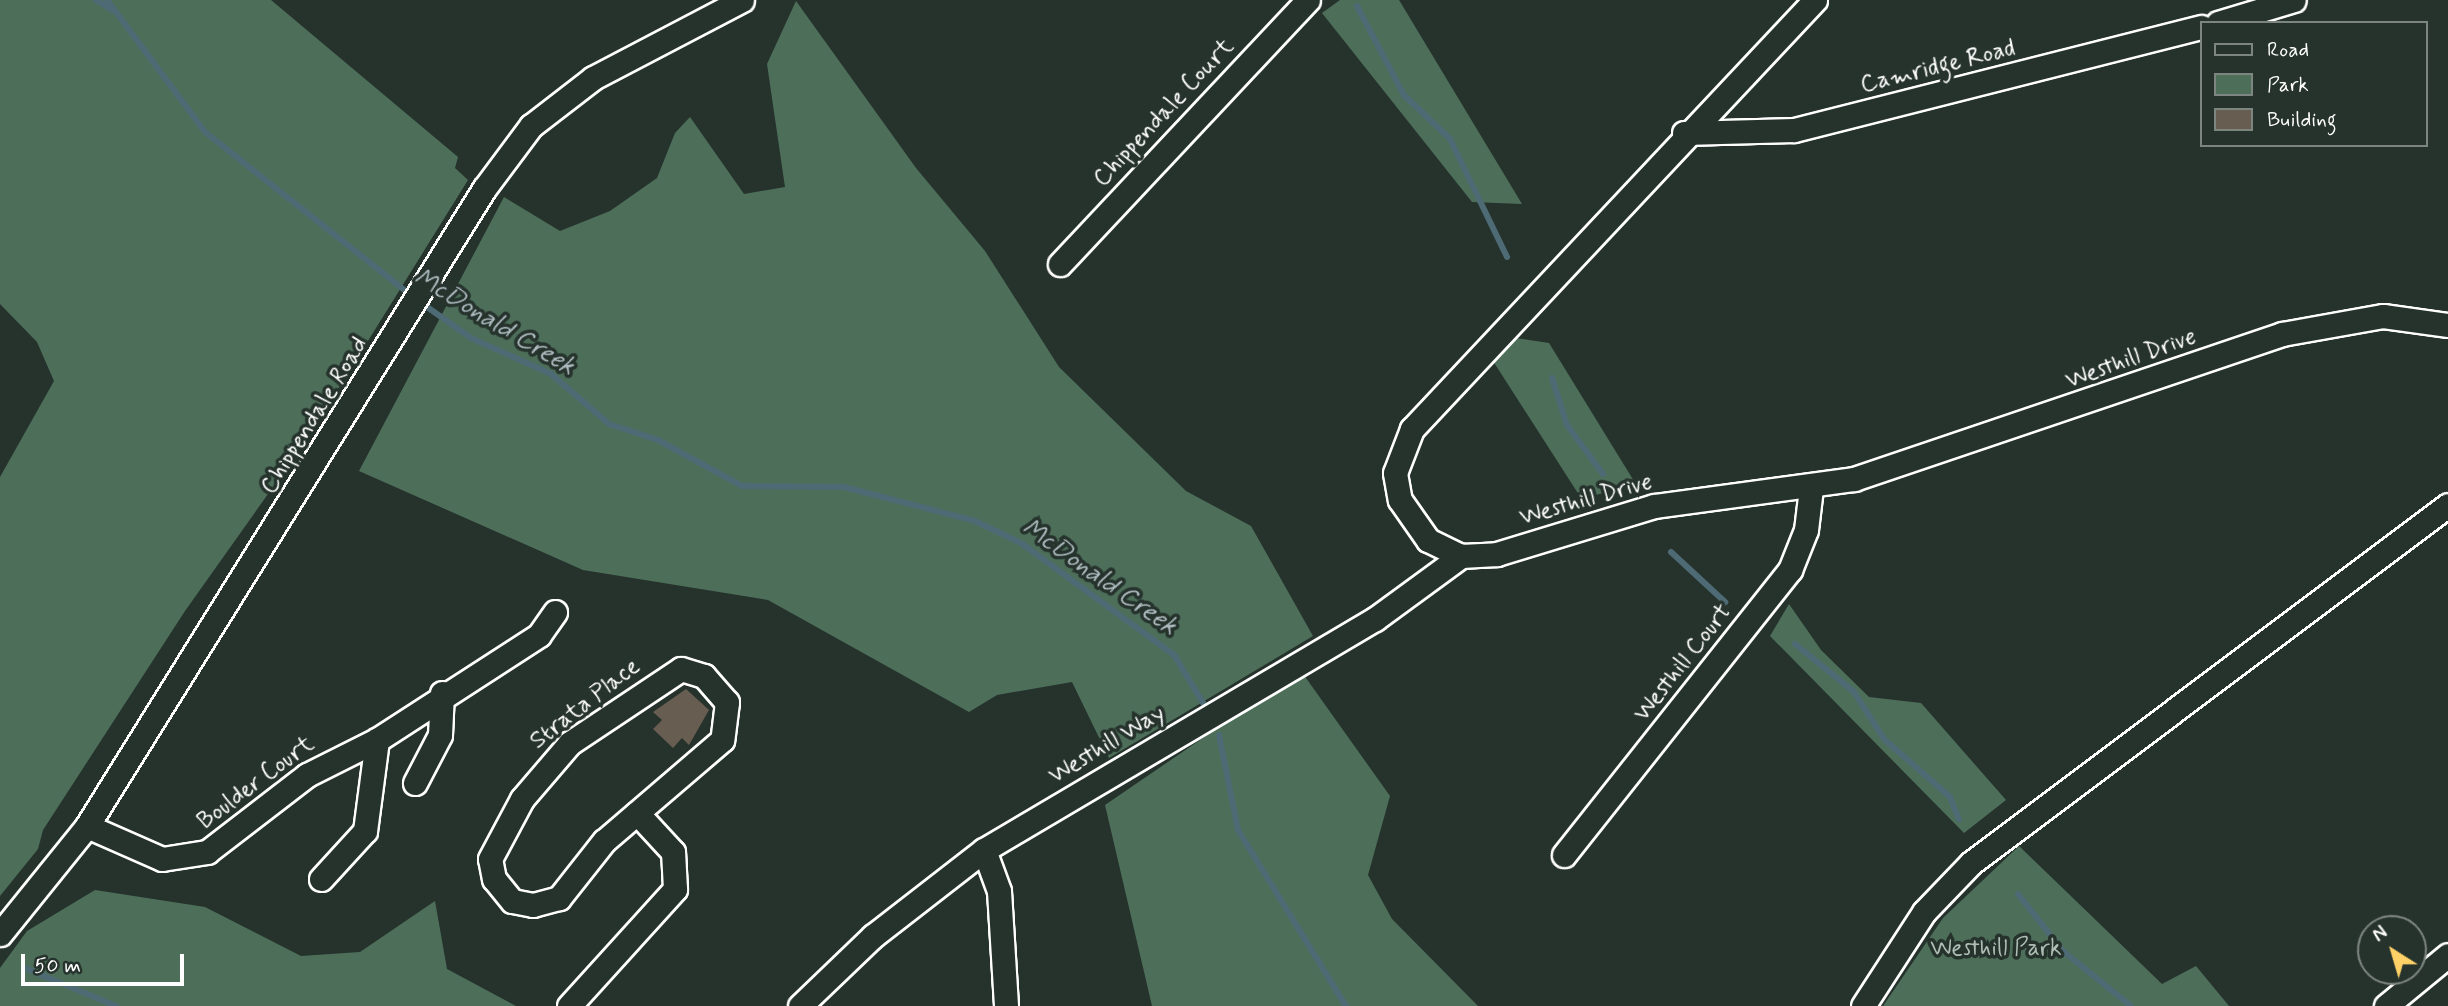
<!DOCTYPE html>
<html>
<head>
<meta charset="utf-8">
<style>
	body { margin:0 }
	#map { position:relative; width:2448px; height:1006px; overflow:hidden; background:#26332d; font-family:Mynerve,sans-serif }
	div>[style] { position:absolute }
	.green>* { inset:0; background:#4d6f5a }
	.stream>* { height:6px; margin:-3px; padding:0 3px; transform-origin:3px; border-radius:3px; background:#4e6a74 }
	.building>* { inset:0; background:#675d51 }
	.roads { filter:drop-shadow(2px 0 #fff) drop-shadow(-2px 0 #fff) drop-shadow(0 2px #fff) drop-shadow(0 -2px #fff) }
	.minor>* { height:23px; margin:-11.5px; padding:0 11.5px; transform-origin:11.5px; border-radius:11.5px; background:#26332d }
	span { translate:-50% -50%; white-space:nowrap; text-align:center; line-height:1.15; -webkit-text-stroke:7px #26332d; paint-order:stroke }
	.street-label { font-size:24px; color:#fff }
	.park-label { font-size:24px; color:#afbeb5 }
	.water-label { font-size:26px; color:#afbcc0; font-style:italic }
	.legend { position:absolute; left:2200px; top:21px; width:228px; height:126px; box-sizing:border-box; background:#26332d; border:2px solid #7d8581; margin:0; padding:9px 12px; list-style:none; font-size:21px; color:#fff }
	.legend li { display:flex; align-items:center; gap:14px; height:35px }
	.legend b { width:35px; border:2px solid #7d8581 }
	.north { position:absolute; left:2357px; top:915px; width:70px; height:70px; box-sizing:border-box; background:#26332d; border:2px solid #7d8581; border-radius:50%; rotate:323deg; font-size:19px; font-weight:700; line-height:28px; text-align:center; color:#fff }
	.north::after { content:''; display:block; margin:auto; width:24px; height:32px; background:#ffd166; clip-path:polygon(50% 0,100% 100%,50% 72%,0 100%) }
	.scale { position:absolute; left:21px; top:954px; width:163px; height:32px; box-sizing:border-box; border:4px solid #fff; border-top:0; padding-left:9px; font-size:21px; line-height:24px; white-space:nowrap; color:#fff; -webkit-text-stroke:5px #26332d; paint-order:stroke }
</style>
</head>
<body>
<div id="map">
	<div class="green">
		<i style="clip-path:polygon(0 0,271px 0,458px 157px,455px 168px,468px 180px,307px 439px,185px 611px,43px 830px,38px 849px,0 896px,0 477px,54px 381px,37px 342px,0 304px)"></i>
		<i style="clip-path:polygon(1340px 0,1399px 0,1522px 204px,1472px 202px,1322px 13px)"></i>
		<i style="clip-path:polygon(796px 1px,916px 168px,985px 251px,1059px 367px,1186px 491px,1251px 526px,1313px 636px,1109px 758px,1072px 682px,997px 695px,969px 712px,768px 600px,583px 570px,359px 471px,504px 197px,560px 231px,610px 211px,657px 178px,675px 133px,690px 117px,744px 194px,785px 187px,767px 64px)"></i>
		<i style="clip-path:polygon(1515px 338px,1549px 343px,1637px 486px,1581px 498px,1493px 361px)"></i>
		<i style="clip-path:polygon(1789px 604px,1821px 650px,1869px 697px,1921px 703px,2006px 800px,1964px 833px,1770px 636px)"></i>
		<i style="clip-path:polygon(1301px 671px,1390px 796px,1368px 875px,1392px 919px,1478px 1006px,1152px 1006px,1105px 805px)"></i>
		<i style="clip-path:polygon(2019px 846px,2162px 984px,2196px 966px,2229px 1006px,1883px 1006px,1943px 918px)"></i>
		<i style="clip-path:polygon(95px 890px,205px 907px,301px 956px,360px 952px,435px 901px,447px 969px,516px 1006px,0 1006px,0 968px,27px 931px)"></i>
	</div>
	<div class="stream">
		<i style="left:96px;top:0;width:19px;rotate:32deg"></i>
		<i style="left:107px;top:0;width:164px;rotate:53.4deg"></i>
		<i style="left:205px;top:132px;width:264px;rotate:38.4deg"></i>
		<i style="left:1357px;top:6px;width:101px;rotate:62.2deg"></i>
		<i style="left:1404px;top:95px;width:64px;rotate:43.7deg"></i>
		<i style="left:1450px;top:139px;width:131px;rotate:64.2deg"></i>
		<i style="left:420px;top:302px;width:62px;rotate:35.2deg"></i>
		<i style="left:471px;top:338px;width:88px;rotate:24.2deg"></i>
		<i style="left:551px;top:374px;width:77px;rotate:40.8deg"></i>
		<i style="left:609px;top:424px;width:52px;rotate:18.1deg"></i>
		<i style="left:658px;top:440px;width:96px;rotate:28.7deg"></i>
		<i style="left:742px;top:486px;width:102px;rotate:0.6deg"></i>
		<i style="left:844px;top:487px;width:135px;rotate:14.5deg"></i>
		<i style="left:975px;top:521px;width:51px;rotate:25.6deg"></i>
		<i style="left:1021px;top:543px;width:190px;rotate:36.2deg"></i>
		<i style="left:1174px;top:655px;width:60px;rotate:58.7deg"></i>
		<i style="left:1552px;top:378px;width:49px;rotate:72.3deg"></i>
		<i style="left:1567px;top:425px;width:61px;rotate:53.7deg"></i>
		<i style="left:1671px;top:552px;width:74px;rotate:42.8deg"></i>
		<i style="left:1795px;top:644px;width:76px;rotate:39.1deg"></i>
		<i style="left:1854px;top:692px;width:56px;rotate:57.4deg"></i>
		<i style="left:1884px;top:739px;width:88px;rotate:41.3deg"></i>
		<i style="left:1950px;top:797px;width:24px;rotate:68deg"></i>
		<i style="left:1219px;top:735px;width:97px;rotate:78.7deg"></i>
		<i style="left:1238px;top:830px;width:206px;rotate:58.5deg"></i>
		<i style="left:2018px;top:894px;width:73px;rotate:51.7deg"></i>
		<i style="left:2063px;top:951px;width:87px;rotate:39deg"></i>
		<i style="left:25px;top:968px;width:99px;rotate:22.7deg"></i>
	</div>
	<div class="building">
		<i style="clip-path:polygon(686px 689px,709px 710px,689px 745px,682px 738px,673px 748px,653px 729px,662px 720px,653px 712px)"></i>
	</div>
	<div class="roads">
		<div class="minor">
			<i style="left:1815px;top:0;width:589px;rotate:133.21deg"></i>
			<i style="left:1412px;top:429px;width:47px;rotate:111.1deg"></i>
			<i style="left:1395px;top:473px;width:27px;rotate:80deg"></i>
			<i style="left:1400px;top:500px;width:49px;rotate:55deg"></i>
			<i style="left:1428px;top:540px;width:37px;rotate:26deg"></i>
			<i style="left:1461px;top:556px;width:36px;rotate:-3deg"></i>
			<i style="left:1497px;top:554px;width:164px;rotate:-17deg"></i>
			<i style="left:1654px;top:506px;width:202px;rotate:-7.7deg"></i>
			<i style="left:1854px;top:479px;width:452px;rotate:-18.7deg"></i>
			<i style="left:2282px;top:334px;width:103px;rotate:-10.1deg"></i>
			<i style="left:2383px;top:316px;width:66px;rotate:7.9deg"></i>
			<i style="left:2218px;top:23px;width:79px;rotate:-16.8deg"></i>
			<i style="left:1684px;top:133px;width:110px;rotate:-1.6deg"></i>
			<i style="left:1794px;top:130px;width:420px;rotate:-14.2deg"></i>
			<i style="left:1060px;top:264px;width:362px;rotate:-46.8deg"></i>
			<i style="left:681px;top:669px;width:24px;rotate:17deg"></i>
			<i style="left:704px;top:676px;width:35px;rotate:49deg"></i>
			<i style="left:727px;top:702px;width:38px;rotate:97deg"></i>
			<i style="left:722px;top:740px;width:155px;rotate:139.4deg"></i>
			<i style="left:604px;top:841px;width:73px;rotate:128.3deg"></i>
			<i style="left:559px;top:898px;width:27px;rotate:165deg"></i>
			<i style="left:533px;top:905px;width:21px;rotate:-169deg"></i>
			<i style="left:512px;top:901px;width:28px;rotate:-129deg"></i>
			<i style="left:494px;top:879px;width:20px;rotate:-101deg"></i>
			<i style="left:490px;top:859px;width:68px;rotate:-61.9deg"></i>
			<i style="left:522px;top:799px;width:74px;rotate:-49.4deg"></i>
			<i style="left:570px;top:743px;width:133px;rotate:-33.7deg"></i>
			<i style="left:415px;top:783px;width:54px;rotate:-62.5deg"></i>
			<i style="left:440px;top:735px;width:42px;rotate:-87.3deg"></i>
			<i style="left:87px;top:826px;width:82px;rotate:23.7deg"></i>
			<i style="left:162px;top:859px;width:46px;rotate:-8.8deg"></i>
			<i style="left:207px;top:852px;width:126px;rotate:-37.6deg"></i>
			<i style="left:307px;top:775px;width:78px;rotate:-26.6deg"></i>
			<i style="left:377px;top:740px;width:193px;rotate:-32.9deg"></i>
			<i style="left:539px;top:635px;width:28px;rotate:-55deg"></i>
			<i style="left:984px;top:850px;width:44px;rotate:69.9deg"></i>
			<i style="left:999px;top:891px;width:115px;rotate:86.5deg"></i>
			<i style="left:1564px;top:855px;width:364px;rotate:-51.6deg"></i>
			<i style="left:1790px;top:570px;width:43px;rotate:-68.2deg"></i>
			<i style="left:1806px;top:530px;width:42px;rotate:-83.2deg"></i>
			<i style="left:321px;top:879px;width:65px;rotate:-47.5deg"></i>
			<i style="left:365px;top:831px;width:92px;rotate:-82.5deg"></i>
			<i style="left:0;top:934px;width:139px;rotate:-51.1deg"></i>
			<i style="left:87px;top:826px;width:751px;rotate:-58.07deg"></i>
			<i style="left:484px;top:189px;width:79px;rotate:-53.3deg"></i>
			<i style="left:531px;top:126px;width:78px;rotate:-37.7deg"></i>
			<i style="left:593px;top:78px;width:168px;rotate:-27.6deg"></i>
			<i style="left:569px;top:1006px;width:158px;rotate:-47.8deg"></i>
			<i style="left:675px;top:889px;width:37px;rotate:-93deg"></i>
			<i style="left:673px;top:852px;width:53px;rotate:-132.7deg"></i>
			<i style="left:800px;top:1006px;width:101px;rotate:-43.8deg"></i>
			<i style="left:873px;top:936px;width:140px;rotate:-37.8deg"></i>
			<i style="left:984px;top:850px;width:454px;rotate:-30.6deg"></i>
			<i style="left:1375px;top:619px;width:107px;rotate:-36.2deg"></i>
			<i style="left:1863px;top:1006px;width:112px;rotate:-57deg"></i>
			<i style="left:1924px;top:912px;width:68px;rotate:-46.2deg"></i>
			<i style="left:1971px;top:863px;width:596px;rotate:-36.89deg"></i>
			<i style="left:2386px;top:1006px;width:80px;rotate:-39.4deg"></i>
		</div>
	</div>
	<div class="street-label">
		<span style="left:1938px;top:67px;rotate:-14deg">Camridge Road</span>
		<span style="left:1164px;top:113px;rotate:-47deg">Chippendale Court</span>
		<span style="left:2131px;top:359px;rotate:-20deg">Westhill Drive</span>
		<span style="left:315px;top:416px;rotate:-58deg">Chippendale Road</span>
		<span style="left:1586px;top:500px;rotate:-16deg">Westhill Drive</span>
		<span style="left:1683px;top:663px;rotate:-52deg">Westhill Court</span>
		<span style="left:585px;top:704px;rotate:-38deg">Strata Place</span>
		<span style="left:1107px;top:745px;rotate:-31deg">Westhill Way</span>
		<span style="left:256px;top:783px;rotate:-37deg">Boulder Court</span>
	</div>
	<div class="park-label">
		<span style="left:1996px;top:949px">Westhill Park</span>
	</div>
	<div class="water-label">
		<span style="left:494px;top:323px;rotate:31deg">McDonald Creek</span>
		<span style="left:1099px;top:578px;rotate:35deg">McDonald Creek</span>
	</div>
	<ul class="legend">
	<li><b style="height:9px;background:#26332d"></b>Road</li>
	<li><b style="height:19px;background:#4d6f5a"></b>Park</li>
	<li><b style="height:19px;background:#675d51"></b>Building</li>
	</ul>
	<div class="north">N</div>
	<div class="scale">50 m</div>
</div>
</body>
</html>
